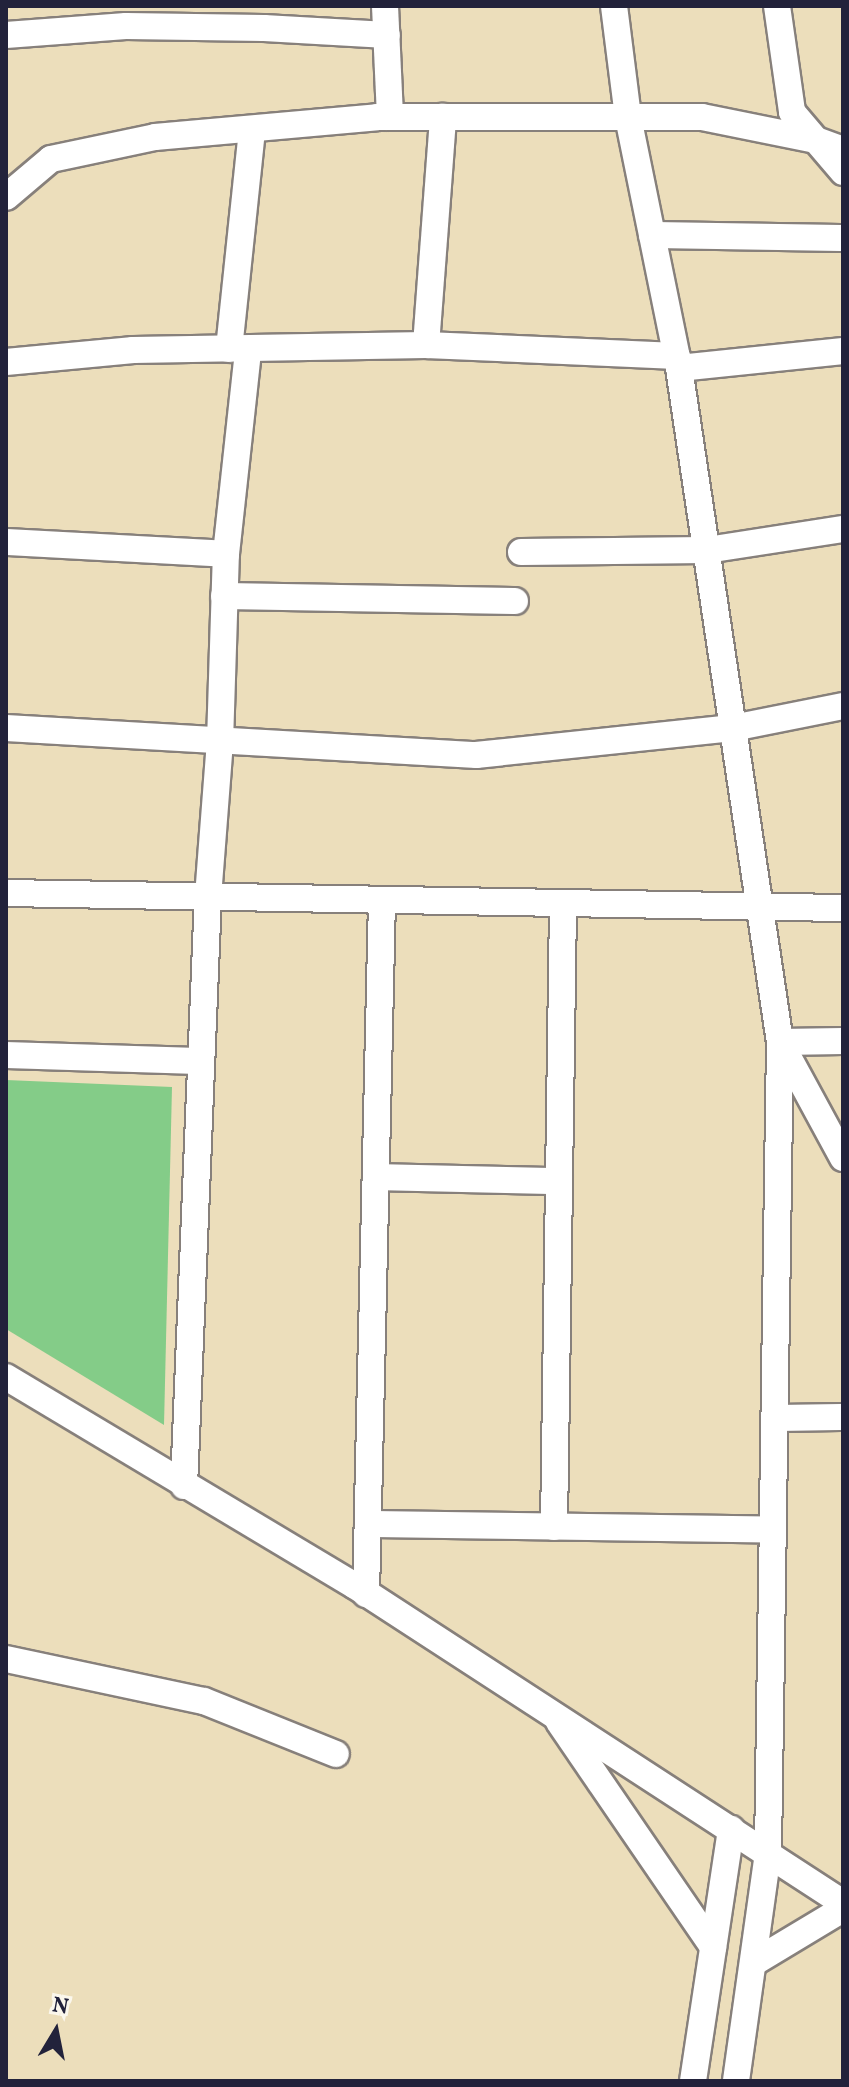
<!DOCTYPE html>
<html>
<head>
<meta charset="utf-8">
<style>
	body { margin:0 }
	#map { position:relative; width:849px; height:2087px; overflow:hidden; background:#ecdebb; font-family:Vollkorn,serif }
	div>[style] { position:absolute }
	.green>* { inset:0; background:#84cc88 }
	.roads { filter:drop-shadow(2px 0 #87807b) drop-shadow(-2px 0 #87807b) drop-shadow(0 2px #87807b) drop-shadow(0 -2px #87807b) }
	.street>* { height:26px; margin:-13px; padding:0 13px; transform-origin:13px; border-radius:13px; background:#fff }
	span { translate:-50% -50%; white-space:nowrap; text-align:center; line-height:1.15; -webkit-text-stroke:8px #fbf7ec; paint-order:stroke }
	.frame { position:absolute; inset:0; border:8px solid #22223b; pointer-events:none }
	.north { position:absolute; left:16px; top:1991px; width:80px; height:80px; -webkit-text-stroke:6px #fbf7ec; paint-order:stroke; rotate:10deg; font-size:22px; font-weight:700; line-height:32px; text-align:center; color:#22223b }
	.north::after { content:''; display:block; margin:auto; width:28px; height:36px; background:#22223b; clip-path:polygon(50% 0,100% 100%,50% 72%,0 100%) }
</style>
</head>
<body>
<div id="map">
	<div class="green">
		<i style="clip-path:polygon(6px 1080px,172px 1087px,164px 1425px,6px 1329px)"></i>
	</div>
	<div class="roads">
		<div class="street">
			<i style="left:385px;top:6px;width:111px;rotate:87.4deg"></i>
			<i style="left:614px;top:6px;width:112px;rotate:82.8deg"></i>
			<i style="left:628px;top:117px;width:256px;rotate:78.5deg"></i>
			<i style="left:679px;top:368px;width:682px;rotate:81.48deg"></i>
			<i style="left:780px;top:1042px;width:811px;rotate:90.85deg"></i>
			<i style="left:768px;top:1853px;width:230px;rotate:98deg"></i>
			<i style="left:777px;top:6px;width:107px;rotate:81.9deg"></i>
			<i style="left:792px;top:112px;width:79px;rotate:49.6deg"></i>
			<i style="left:6px;top:35px;width:120px;rotate:-4.3deg"></i>
			<i style="left:126px;top:26px;width:138px;rotate:0.8deg"></i>
			<i style="left:264px;top:28px;width:123px;rotate:3.3deg"></i>
			<i style="left:6px;top:197px;width:59px;rotate:-40.2deg"></i>
			<i style="left:51px;top:159px;width:106px;rotate:-11.9deg"></i>
			<i style="left:155px;top:137px;width:223px;rotate:-5.1deg"></i>
			<i style="left:377px;top:117px;width:325px"></i>
			<i style="left:702px;top:117px;width:116px;rotate:11.4deg"></i>
			<i style="left:816px;top:140px;width:29px;rotate:20deg"></i>
			<i style="left:652px;top:235px;width:191px;rotate:0.9deg"></i>
			<i style="left:426px;top:345px;width:229px;rotate:-85.7deg"></i>
			<i style="left:229px;top:349px;width:220px;rotate:-84deg"></i>
			<i style="left:6px;top:362px;width:128px;rotate:-5.4deg"></i>
			<i style="left:133px;top:350px;width:293px;rotate:-1deg"></i>
			<i style="left:426px;top:345px;width:251px;rotate:2.5deg"></i>
			<i style="left:679px;top:368px;width:165px;rotate:-5.9deg"></i>
			<i style="left:6px;top:542px;width:220px;rotate:3.1deg"></i>
			<i style="left:521px;top:552px;width:186px;rotate:-0.6deg"></i>
			<i style="left:707px;top:550px;width:138px;rotate:-8.8deg"></i>
			<i style="left:224px;top:596px;width:291px;rotate:1deg"></i>
			<i style="left:6px;top:728px;width:471px;rotate:3.3deg"></i>
			<i style="left:476px;top:755px;width:258px;rotate:-6deg"></i>
			<i style="left:733px;top:728px;width:112px;rotate:-11.3deg"></i>
			<i style="left:6px;top:893px;width:837px;rotate:1.03deg"></i>
			<i style="left:843px;top:1041px;width:63px;rotate:179.1deg"></i>
			<i style="left:780px;top:1042px;width:132px;rotate:61.5deg"></i>
			<i style="left:6px;top:1055px;width:195px;rotate:1.8deg"></i>
			<i style="left:376px;top:1177px;width:183px;rotate:1.3deg"></i>
			<i style="left:6px;top:1377px;width:405px;rotate:30.9deg"></i>
			<i style="left:354px;top:1585px;width:583px;rotate:33.04deg"></i>
			<i style="left:775px;top:1418px;width:68px;rotate:-0.8deg"></i>
			<i style="left:184px;top:1486px;width:589px;rotate:-87.67deg"></i>
			<i style="left:208px;top:897px;width:155px;rotate:-85.6deg"></i>
			<i style="left:220px;top:742px;width:188px;rotate:-88.2deg"></i>
			<i style="left:226px;top:554px;width:205px;rotate:-83.8deg"></i>
			<i style="left:368px;top:1524px;width:405px;rotate:0.8deg"></i>
			<i style="left:554px;top:1527px;width:622px;rotate:-89.17deg"></i>
			<i style="left:366px;top:1594px;width:693px;rotate:-88.68deg"></i>
			<i style="left:6px;top:1659px;width:202px;rotate:12deg"></i>
			<i style="left:204px;top:1701px;width:142px;rotate:21.9deg"></i>
			<i style="left:559px;top:1722px;width:273px;rotate:55.6deg"></i>
			<i style="left:753px;top:1963px;width:105px;rotate:-31deg"></i>
			<i style="left:693px;top:2081px;width:255px;rotate:-81.4deg"></i>
		</div>
	</div>
	<div class="frame"></div>
	<div class="north">N</div>
</div>
</body>
</html>
